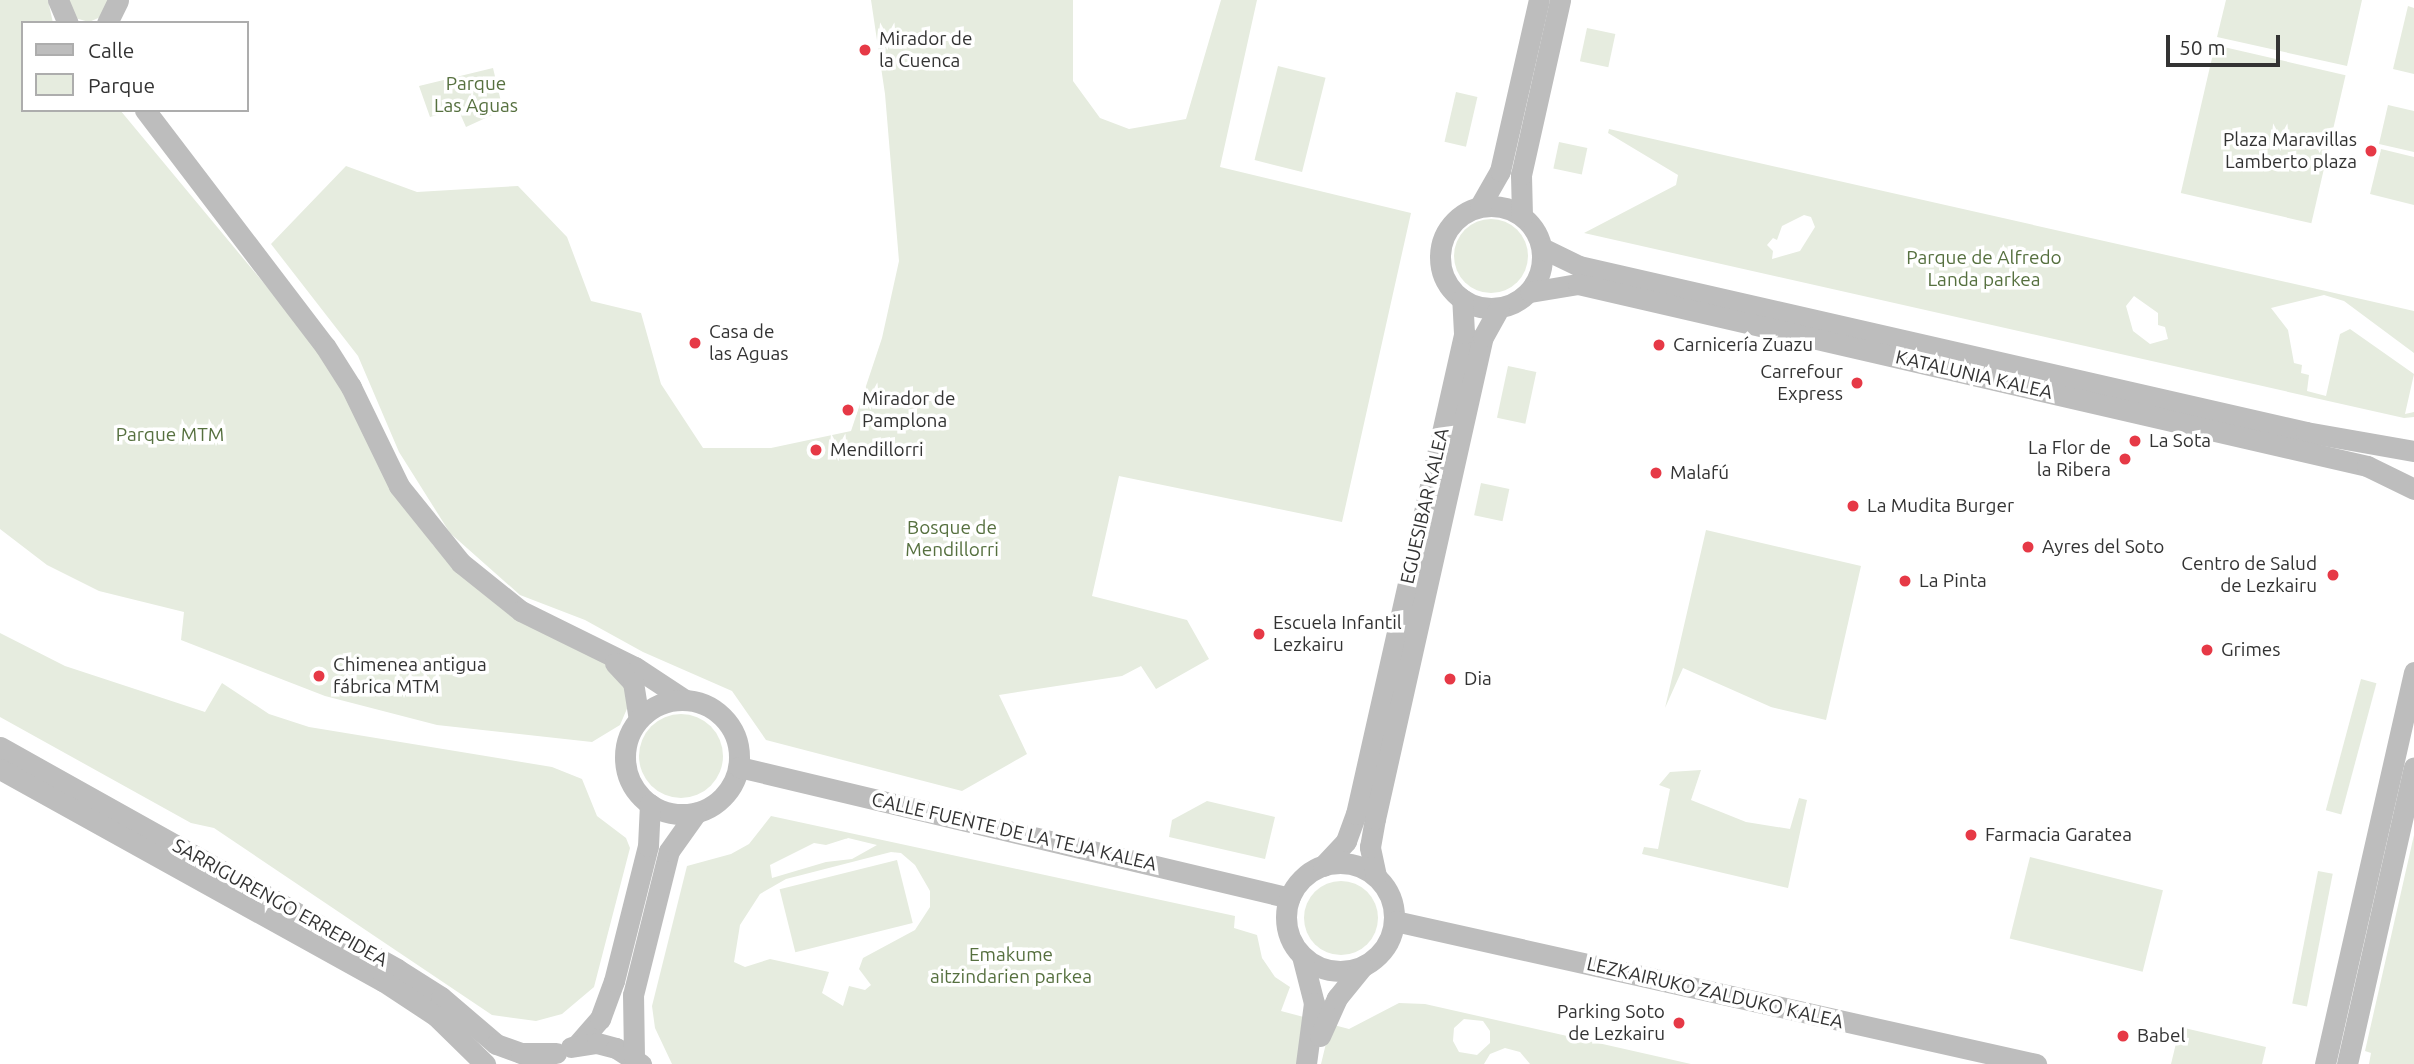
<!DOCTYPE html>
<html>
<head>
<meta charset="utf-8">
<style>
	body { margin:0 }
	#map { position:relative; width:2414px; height:1064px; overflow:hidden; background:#fff; font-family:Ubuntu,sans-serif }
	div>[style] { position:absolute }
	.green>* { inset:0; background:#e6ecdf; transform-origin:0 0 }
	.round { border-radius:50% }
	.secondary>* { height:21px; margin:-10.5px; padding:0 10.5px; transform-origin:10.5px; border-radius:10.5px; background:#bdbdbd }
	.secondary>.ring { margin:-10.5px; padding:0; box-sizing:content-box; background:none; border:21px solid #bdbdbd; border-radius:50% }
	.dots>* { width:19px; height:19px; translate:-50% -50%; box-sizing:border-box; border:4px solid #fff; border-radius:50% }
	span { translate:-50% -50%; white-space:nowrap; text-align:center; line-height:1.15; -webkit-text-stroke:7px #fff; paint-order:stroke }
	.poi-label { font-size:19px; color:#333 }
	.left { translate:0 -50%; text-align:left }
	.right { translate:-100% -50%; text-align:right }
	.park-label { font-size:19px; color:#56703f }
	.street-label { font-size:19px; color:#333 }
	.legend { position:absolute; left:21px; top:21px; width:228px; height:91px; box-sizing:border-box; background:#fff; border:2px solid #adadad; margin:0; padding:9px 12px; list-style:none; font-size:21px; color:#333 }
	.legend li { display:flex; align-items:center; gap:14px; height:35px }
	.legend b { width:35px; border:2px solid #adadad }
	.scale { position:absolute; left:2166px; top:35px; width:114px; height:32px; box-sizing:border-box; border:4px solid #333; border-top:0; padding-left:9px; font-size:21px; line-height:24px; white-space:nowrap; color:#333; -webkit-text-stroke:5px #fff; paint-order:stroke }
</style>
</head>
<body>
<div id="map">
	<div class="green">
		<i style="clip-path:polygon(0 0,48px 0,53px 23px,23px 23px,23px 110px,120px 110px,316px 346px,433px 545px,604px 661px,624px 681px,629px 704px,620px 725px,592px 742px,437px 725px,325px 696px,181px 640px,184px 612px,99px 591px,47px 565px,0 529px)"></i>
		<i style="clip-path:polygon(65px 0,109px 0,103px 16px,89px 22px,75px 18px)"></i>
		<i style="clip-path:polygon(871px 0,1073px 0,1073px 81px,1100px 118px,1129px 129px,1186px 119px,1221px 0,1257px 0,1220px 167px,1411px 213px,1342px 522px,1119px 476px,1092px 596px,1187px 620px,1209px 659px,1156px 689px,1141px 666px,1122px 676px,999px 695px,1027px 754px,962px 791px,766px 740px,732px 691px,643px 652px,585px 620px,520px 595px,450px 533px,399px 452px,358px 356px,271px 244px,346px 166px,417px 192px,518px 186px,567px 237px,591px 301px,641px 313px,661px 384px,703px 448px,771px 448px,851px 431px,882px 338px,899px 261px,885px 94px)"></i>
		<i style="clip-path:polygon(2226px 0,2362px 0,2347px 66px,2217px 37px)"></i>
		<i style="clip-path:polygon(2408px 6px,2414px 8px,2414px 74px,2393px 69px)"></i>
		<i style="left:1587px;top:28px;width:29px;height:34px;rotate:12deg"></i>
		<i style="left:2215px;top:45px;width:134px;height:152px;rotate:13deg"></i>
		<i style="left:1278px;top:66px;width:49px;height:97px;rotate:14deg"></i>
		<i style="clip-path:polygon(493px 68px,503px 110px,466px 127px,458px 109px,430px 117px,419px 86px)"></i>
		<i style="left:1456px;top:92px;width:22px;height:51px;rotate:13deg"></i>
		<i style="clip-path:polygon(2388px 105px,2414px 111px,2414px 152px,2379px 144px)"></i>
		<i style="clip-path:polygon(evenodd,1609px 129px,2414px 311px,2414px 353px,2344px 301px,2324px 295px,2271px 308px,2288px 330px,2294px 363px,2302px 365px,2301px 373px,2309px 375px,2307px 391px,2326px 396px,2340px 334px,2350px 329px,2414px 374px,2405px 414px,2414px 412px,2414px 417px,2404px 418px,1584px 233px,1676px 185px,1678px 175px,1608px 133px,1609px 129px,1804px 215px,1811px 217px,1815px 227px,1800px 251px,1772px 259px,1773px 251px,1767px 245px,1773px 238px,1777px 240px,1782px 226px,1804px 215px,1609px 129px,2134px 296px,2158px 313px,2158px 325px,2165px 327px,2168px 339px,2150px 344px,2133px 331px,2126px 306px,2134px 296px)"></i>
		<i style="left:1559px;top:142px;width:29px;height:27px;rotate:12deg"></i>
		<i style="clip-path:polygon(2381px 149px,2414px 157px,2414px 205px,2370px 194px)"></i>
		<i class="round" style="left:1454px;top:219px;width:74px;height:74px"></i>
		<i style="left:1508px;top:366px;width:29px;height:53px;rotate:12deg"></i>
		<i style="left:1481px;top:483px;width:29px;height:33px;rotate:12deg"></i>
		<i style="clip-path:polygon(1706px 530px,1861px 566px,1826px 720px,1771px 707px,1683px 668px,1665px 708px)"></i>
		<i style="clip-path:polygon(0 633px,65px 666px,205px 712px,222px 683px,269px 714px,309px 727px,552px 767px,582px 779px,597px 816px,626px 838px,630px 848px,594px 987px,562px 1014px,536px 1021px,492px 1015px,214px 828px,191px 823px,0 717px)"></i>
		<i style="left:2361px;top:679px;width:16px;height:136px;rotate:15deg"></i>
		<i class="round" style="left:639px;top:714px;width:84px;height:84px"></i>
		<i style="clip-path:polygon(1701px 770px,1691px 800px,1746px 822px,1790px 829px,1799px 798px,1807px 800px,1788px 888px,1642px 854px,1644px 847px,1658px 849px,1670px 789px,1659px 785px,1670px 772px)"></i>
		<i style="clip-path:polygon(1207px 801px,1275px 817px,1265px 859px,1169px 837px,1172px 820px)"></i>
		<i style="clip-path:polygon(evenodd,771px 816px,1235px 916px,1234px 928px,1257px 935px,1262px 958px,1275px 977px,1290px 987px,1281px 1011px,1349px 1029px,1399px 1003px,1425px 1004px,1691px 1064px,1530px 1064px,1520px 1052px,1505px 1048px,1490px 1054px,1484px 1064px,1321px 1064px,1329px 1031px,1299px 1064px,672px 1064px,655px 1028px,652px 1006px,687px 866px,731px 854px,749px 844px,771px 816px,848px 838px,877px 845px,852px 859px,826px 862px,772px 878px,770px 865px,814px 843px,826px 845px,848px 838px,771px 816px,891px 852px,901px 853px,915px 865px,930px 891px,930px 907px,915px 930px,863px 958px,859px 969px,871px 985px,865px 990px,849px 986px,843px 1006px,822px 993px,829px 972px,770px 959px,745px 967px,734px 962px,740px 925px,760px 894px,786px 879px,891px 852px,771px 816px,1464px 1019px,1483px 1021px,1490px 1031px,1490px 1043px,1477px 1055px,1459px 1052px,1453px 1041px,1454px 1028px,1464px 1019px)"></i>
		<i style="clip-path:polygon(2414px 835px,2414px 1064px,2369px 1064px,2371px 1053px,2365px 1051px)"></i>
		<i style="left:2030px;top:857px;width:137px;height:84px;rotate:14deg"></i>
		<i style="left:897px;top:860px;width:65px;height:121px;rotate:76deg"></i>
		<i style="left:2318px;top:871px;width:15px;height:135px;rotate:11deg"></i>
		<i class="round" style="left:1304px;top:881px;width:74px;height:74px"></i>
		<i style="clip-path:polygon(2180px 1027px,2266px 1047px,2262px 1064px,2171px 1064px)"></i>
	</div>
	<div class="secondary">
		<i style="left:58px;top:0;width:25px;rotate:67deg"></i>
		<i style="left:107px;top:23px;width:25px;rotate:-64deg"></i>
		<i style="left:145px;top:110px;width:297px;rotate:52.7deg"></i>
		<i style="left:325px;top:346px;width:49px;rotate:57.6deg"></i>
		<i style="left:351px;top:387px;width:110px;rotate:64.1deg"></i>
		<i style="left:399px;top:486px;width:99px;rotate:51.2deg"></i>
		<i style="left:461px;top:563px;width:77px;rotate:38.7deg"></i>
		<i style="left:521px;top:611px;width:127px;rotate:26.2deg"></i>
		<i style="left:635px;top:667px;width:60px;rotate:33.4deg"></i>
		<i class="ring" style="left:1440px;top:206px;width:81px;height:81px"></i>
		<i style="left:1480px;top:206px;width:40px;rotate:-60.3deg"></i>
		<i style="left:1500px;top:171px;width:175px;rotate:-77.2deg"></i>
		<i style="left:1522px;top:216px;width:41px;rotate:-91.4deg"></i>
		<i style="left:1521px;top:175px;width:179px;rotate:-77.4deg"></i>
		<i style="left:1542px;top:248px;width:41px;rotate:25.9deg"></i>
		<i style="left:1579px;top:266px;width:746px;rotate:12.86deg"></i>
		<i style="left:2306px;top:432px;width:110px;rotate:10deg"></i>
		<i style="left:1530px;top:292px;width:49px;rotate:-9.5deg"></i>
		<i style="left:1578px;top:284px;width:810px;rotate:12.99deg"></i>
		<i style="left:2367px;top:466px;width:52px;rotate:26.1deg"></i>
		<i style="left:615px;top:663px;width:26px;rotate:47deg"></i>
		<i style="left:633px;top:682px;width:37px;rotate:81deg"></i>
		<i class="ring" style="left:625px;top:700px;width:93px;height:93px"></i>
		<i style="left:0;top:747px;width:455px;rotate:29.2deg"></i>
		<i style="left:397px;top:969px;width:52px;rotate:32.5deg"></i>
		<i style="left:441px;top:997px;width:72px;rotate:40.5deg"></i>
		<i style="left:496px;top:1044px;width:27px;rotate:20deg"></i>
		<i style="left:521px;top:1053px;width:35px"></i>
		<i style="left:739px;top:767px;width:566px;rotate:13.37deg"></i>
		<i style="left:0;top:769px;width:438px;rotate:29deg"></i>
		<i style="left:383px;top:981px;width:64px;rotate:33.4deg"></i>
		<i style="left:436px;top:1016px;width:69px;rotate:44.4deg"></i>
		<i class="ring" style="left:1286px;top:863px;width:87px;height:87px"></i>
		<i style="left:1323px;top:866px;width:34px;rotate:-47deg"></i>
		<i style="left:1346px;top:841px;width:29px;rotate:-70deg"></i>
		<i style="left:1356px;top:814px;width:493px;rotate:-77.3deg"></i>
		<i style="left:1464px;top:333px;width:34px;rotate:-93deg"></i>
		<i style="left:1376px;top:876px;width:30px;rotate:-102deg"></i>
		<i style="left:1370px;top:847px;width:28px;rotate:-80deg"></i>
		<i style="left:1375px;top:819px;width:494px;rotate:-77.4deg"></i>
		<i style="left:1483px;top:337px;width:33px;rotate:-61deg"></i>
		<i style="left:1395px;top:921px;width:657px;rotate:12.58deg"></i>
		<i style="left:1302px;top:956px;width:49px;rotate:75.7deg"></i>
		<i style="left:1314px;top:1003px;width:62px;rotate:97.5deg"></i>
		<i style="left:1320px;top:1036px;width:42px;rotate:-65.9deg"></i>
		<i style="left:1337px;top:998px;width:40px;rotate:-51deg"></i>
		<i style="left:577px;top:1045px;width:35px;rotate:-49deg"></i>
		<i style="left:600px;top:1019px;width:40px;rotate:-69.8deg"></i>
		<i style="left:614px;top:981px;width:139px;rotate:-75.9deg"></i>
		<i style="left:648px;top:846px;width:42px;rotate:-87.3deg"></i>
		<i style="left:571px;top:1047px;width:26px;rotate:-9deg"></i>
		<i style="left:597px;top:1043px;width:20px;rotate:15deg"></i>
		<i style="left:616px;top:1048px;width:30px;rotate:33deg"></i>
		<i style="left:634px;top:1057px;width:62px;rotate:-90.9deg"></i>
		<i style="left:633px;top:995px;width:148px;rotate:-76deg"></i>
		<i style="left:669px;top:851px;width:47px;rotate:-54.6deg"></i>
		<i style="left:2325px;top:1064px;width:402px;rotate:-77.2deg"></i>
		<i style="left:2347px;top:1064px;width:304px;rotate:-77.3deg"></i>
	</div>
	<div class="dots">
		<i style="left:865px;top:50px;background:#e63946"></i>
		<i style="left:2371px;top:151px;background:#e63946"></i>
		<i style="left:695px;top:343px;background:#e63946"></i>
		<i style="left:1659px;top:345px;background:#e63946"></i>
		<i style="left:1857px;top:383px;background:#e63946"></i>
		<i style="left:848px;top:410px;background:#e63946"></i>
		<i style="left:2135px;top:441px;background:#e63946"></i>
		<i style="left:816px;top:450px;background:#e63946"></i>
		<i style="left:2125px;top:459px;background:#e63946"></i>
		<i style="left:1656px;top:473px;background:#e63946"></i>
		<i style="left:1853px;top:506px;background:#e63946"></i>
		<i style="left:2028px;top:547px;background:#e63946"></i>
		<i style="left:2333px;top:575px;background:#e63946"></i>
		<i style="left:1905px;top:581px;background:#e63946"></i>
		<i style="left:1259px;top:634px;background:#e63946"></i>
		<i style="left:2207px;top:650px;background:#e63946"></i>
		<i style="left:319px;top:676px;background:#e63946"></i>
		<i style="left:1450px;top:679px;background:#e63946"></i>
		<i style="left:1971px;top:835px;background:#e63946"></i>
		<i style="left:1679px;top:1023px;background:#e63946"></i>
		<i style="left:2123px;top:1036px;background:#e63946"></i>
	</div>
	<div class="poi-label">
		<span class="left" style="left:879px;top:50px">Mirador de<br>la Cuenca</span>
		<span class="right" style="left:2357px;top:151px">Plaza Maravillas<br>Lamberto plaza</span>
		<span class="left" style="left:709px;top:343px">Casa de<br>las Aguas</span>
		<span class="left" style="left:1673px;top:345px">Carnicería Zuazu</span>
		<span class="right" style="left:1843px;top:383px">Carrefour<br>Express</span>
		<span class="left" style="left:862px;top:410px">Mirador de<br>Pamplona</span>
		<span class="left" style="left:2149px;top:441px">La Sota</span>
		<span class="right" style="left:2111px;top:459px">La Flor de<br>la Ribera</span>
		<span class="left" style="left:830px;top:450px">Mendillorri</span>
		<span class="left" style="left:1670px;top:473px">Malafú</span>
		<span class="left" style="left:1867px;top:506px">La Mudita Burger</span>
		<span class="left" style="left:2042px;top:547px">Ayres del Soto</span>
		<span class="right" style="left:2317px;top:575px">Centro de Salud<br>de Lezkairu</span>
		<span class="left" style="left:1919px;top:581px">La Pinta</span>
		<span class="left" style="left:1273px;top:634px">Escuela Infantil<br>Lezkairu</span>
		<span class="left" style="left:2221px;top:650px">Grimes</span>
		<span class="left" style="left:333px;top:676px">Chimenea antigua<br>fábrica MTM</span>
		<span class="left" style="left:1464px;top:679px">Dia</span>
		<span class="left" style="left:1985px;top:835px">Farmacia Garatea</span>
		<span class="right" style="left:1665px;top:1023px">Parking Soto<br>de Lezkairu</span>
		<span class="left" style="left:2137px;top:1036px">Babel</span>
	</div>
	<div class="park-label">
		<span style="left:476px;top:95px">Parque<br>Las Aguas</span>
		<span style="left:1984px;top:269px">Parque de Alfredo<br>Landa parkea</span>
		<span style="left:170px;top:435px">Parque MTM</span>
		<span style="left:952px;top:539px">Bosque de<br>Mendillorri</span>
		<span style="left:1011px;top:966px">Emakume<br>aitzindarien parkea</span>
	</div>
	<div class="street-label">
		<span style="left:1974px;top:375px;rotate:13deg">KATALUNIA KALEA</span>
		<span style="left:1425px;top:506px;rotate:-77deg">EGUESIBAR KALEA</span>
		<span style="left:1014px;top:832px;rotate:13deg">CALLE FUENTE DE LA TEJA KALEA</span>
		<span style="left:280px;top:903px;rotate:29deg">SARRIGURENGO ERREPIDEA</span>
		<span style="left:1715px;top:993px;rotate:13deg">LEZKAIRUKO ZALDUKO KALEA</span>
	</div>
	<ul class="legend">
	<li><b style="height:9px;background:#bdbdbd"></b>Calle</li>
	<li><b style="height:19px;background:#e6ecdf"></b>Parque</li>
	</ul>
	<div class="scale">50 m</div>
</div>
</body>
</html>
